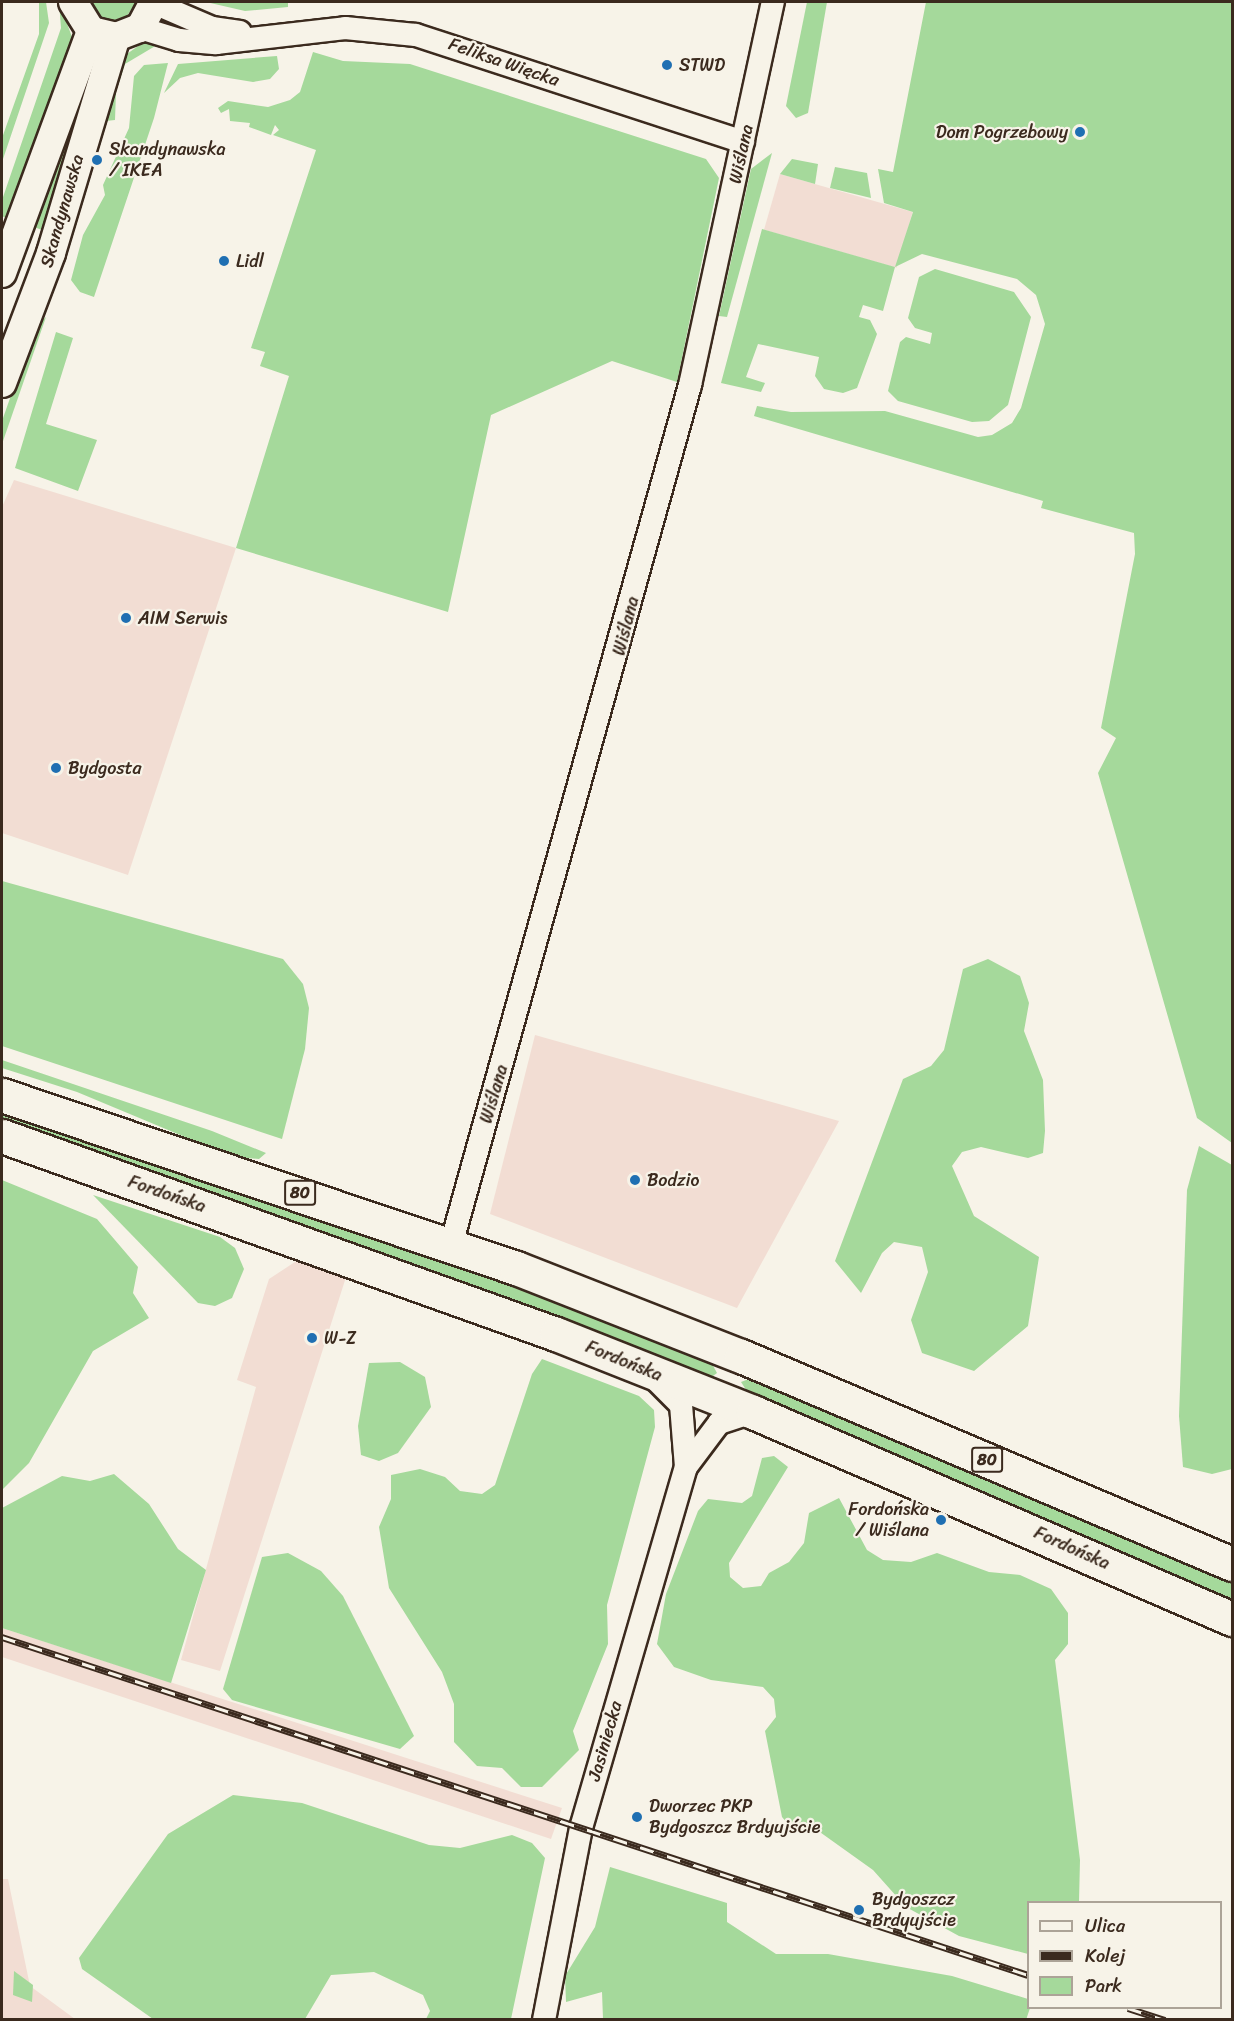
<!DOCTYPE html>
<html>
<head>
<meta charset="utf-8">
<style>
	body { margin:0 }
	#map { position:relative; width:1234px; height:2021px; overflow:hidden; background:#f7f3e8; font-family:Sriracha,sans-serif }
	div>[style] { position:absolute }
	.built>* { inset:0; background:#f2ddd3; transform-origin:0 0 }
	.green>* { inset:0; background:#a5d99b }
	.roads { filter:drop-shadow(2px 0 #3b2a1e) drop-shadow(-2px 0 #3b2a1e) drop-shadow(0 2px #3b2a1e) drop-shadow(0 -2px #3b2a1e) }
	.minor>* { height:22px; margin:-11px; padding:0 11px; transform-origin:11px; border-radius:11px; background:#f7f3e8 }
	.tertiary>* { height:28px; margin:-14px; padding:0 14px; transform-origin:14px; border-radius:14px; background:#f7f3e8 }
	.primary>* { height:33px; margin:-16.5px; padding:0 16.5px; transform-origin:16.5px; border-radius:16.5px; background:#f7f3e8 }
	.rail>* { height:7px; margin-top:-3.5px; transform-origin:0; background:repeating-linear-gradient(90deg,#f7f3e8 0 14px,#3b2a1e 0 28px); box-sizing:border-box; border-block:2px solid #3b2a1e }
	.dots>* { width:16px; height:16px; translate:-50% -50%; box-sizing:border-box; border:3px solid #f7f3e8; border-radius:50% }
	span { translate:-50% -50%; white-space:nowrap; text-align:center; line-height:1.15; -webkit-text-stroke:4.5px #f7f3e8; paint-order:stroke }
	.shield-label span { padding:2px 4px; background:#f7f3e8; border:2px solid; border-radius:4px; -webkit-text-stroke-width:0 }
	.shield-label { font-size:16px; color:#3b2a1e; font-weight:700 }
	.street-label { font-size:18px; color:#3b2a1e }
	.poi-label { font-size:18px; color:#3b2a1e }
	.left { translate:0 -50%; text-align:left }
	.right { translate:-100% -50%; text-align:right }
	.frame { position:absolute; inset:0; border:3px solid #3b2a1e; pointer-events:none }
	.legend { position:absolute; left:1027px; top:1901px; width:195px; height:108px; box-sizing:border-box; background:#f7f3e8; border:2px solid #aca397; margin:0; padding:8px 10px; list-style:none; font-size:18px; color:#3b2a1e }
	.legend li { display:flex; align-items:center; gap:12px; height:30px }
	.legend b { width:30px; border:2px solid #aca397 }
</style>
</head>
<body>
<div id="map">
	<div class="built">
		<i style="left:780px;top:174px;width:138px;height:58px;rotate:16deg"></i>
		<i style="clip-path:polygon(14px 480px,236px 548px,128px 875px,2px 833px,2px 507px)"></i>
		<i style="clip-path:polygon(535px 1035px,839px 1121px,737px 1308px,490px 1214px)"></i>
		<i style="clip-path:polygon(298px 1260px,347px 1274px,220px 1671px,181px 1660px,256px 1387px,237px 1380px,269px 1279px)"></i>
		<i style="clip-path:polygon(2px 1628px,562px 1808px,551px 1839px,2px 1657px)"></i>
		<i style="clip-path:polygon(2px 1879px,8px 1879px,30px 1986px,75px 2019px,2px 2019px)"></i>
	</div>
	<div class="green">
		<i style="clip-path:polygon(39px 2px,46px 2px,49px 23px,2px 162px,2px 138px,39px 34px)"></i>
		<i style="clip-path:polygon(59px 2px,75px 45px,8px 219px,2px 216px,2px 200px,61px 28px)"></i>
		<i style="clip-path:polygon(88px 2px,136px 2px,127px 16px,111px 21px,96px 16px)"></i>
		<i style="clip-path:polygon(206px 2px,288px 2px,288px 7px,245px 11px)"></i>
		<i style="clip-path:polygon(807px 2px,827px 2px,808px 113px,796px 118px,786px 106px)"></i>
		<i style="clip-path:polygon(926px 2px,1232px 2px,1232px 1143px,1197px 1118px,1098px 773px,1116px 738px,1101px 728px,1135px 554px,1134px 533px,1041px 508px,1043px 501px,754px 416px,757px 406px,791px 412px,885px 411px,978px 437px,992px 435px,1012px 423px,1021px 408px,1045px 324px,1036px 295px,1017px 279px,922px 254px,895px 267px,883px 311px,863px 305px,859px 317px,870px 320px,877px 334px,857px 388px,843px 393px,824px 389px,815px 376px,819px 357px,758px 344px,746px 377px,765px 383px,761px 392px,721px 383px,762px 229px,895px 267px,913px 212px,884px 203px,878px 169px,893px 172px)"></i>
		<i style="clip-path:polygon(162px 42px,125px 64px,116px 92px,115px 120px,106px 121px,124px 56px,141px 44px)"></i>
		<i style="clip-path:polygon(92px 48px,103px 48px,48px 232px,31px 226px)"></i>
		<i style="clip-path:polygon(313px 52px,343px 61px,410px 64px,706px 159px,719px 178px,677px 382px,612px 361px,491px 415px,448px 612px,236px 548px,289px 376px,260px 366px,265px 352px,251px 348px,316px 150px,273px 135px,279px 130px,275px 125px,271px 135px,249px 127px,250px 123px,230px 121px,229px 109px,221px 113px,218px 108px,228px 101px,268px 107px,290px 100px,300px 92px)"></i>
		<i style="clip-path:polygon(277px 56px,279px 69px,270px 79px,253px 82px,198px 73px,180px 78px,164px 93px,178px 64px)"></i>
		<i style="clip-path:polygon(168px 63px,154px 118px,94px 297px,80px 292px,71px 280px,83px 235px,105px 195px,103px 185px,129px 128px,134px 76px,144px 65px)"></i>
		<i style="clip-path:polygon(772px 153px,727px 317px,719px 316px,751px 169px)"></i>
		<i style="clip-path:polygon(792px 159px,818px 164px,815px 184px,780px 174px)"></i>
		<i style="clip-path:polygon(835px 167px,867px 173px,871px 198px,830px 188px)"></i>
		<i style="clip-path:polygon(935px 269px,1014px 292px,1031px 317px,1008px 405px,989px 421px,972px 422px,898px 401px,888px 391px,900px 342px,906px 337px,930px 344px,932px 333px,915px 328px,908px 318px,919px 277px)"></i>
		<i style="clip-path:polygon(46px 317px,2px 444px,2px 421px,35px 327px)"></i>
		<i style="clip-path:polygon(56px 332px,73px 338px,46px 424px,97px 440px,78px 491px,15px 468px)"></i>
		<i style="clip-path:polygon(2px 881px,283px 959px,303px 984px,309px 1008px,305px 1049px,282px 1139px,2px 1046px)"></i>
		<i style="clip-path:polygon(988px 959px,1020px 976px,1029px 1003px,1024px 1031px,1043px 1080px,1045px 1131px,1043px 1153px,1028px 1158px,981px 1147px,962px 1152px,952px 1166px,974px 1216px,1039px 1257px,1028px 1326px,974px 1371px,922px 1353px,911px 1320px,928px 1272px,922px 1247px,894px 1242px,882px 1253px,861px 1293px,835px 1261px,903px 1079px,931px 1066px,944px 1050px,963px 969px)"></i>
		<i style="clip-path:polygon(2px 1060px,212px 1131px,266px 1153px,259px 1159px,233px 1157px,77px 1092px,2px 1068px)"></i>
		<i style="clip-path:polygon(2px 1107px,398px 1240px,711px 1362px,717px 1373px,709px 1379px,2px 1124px)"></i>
		<i style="clip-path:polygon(1199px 1146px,1232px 1165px,1232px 1469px,1212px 1474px,1183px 1467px,1179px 1416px,1187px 1190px)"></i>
		<i style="clip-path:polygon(2px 1180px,97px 1219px,138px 1267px,133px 1293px,149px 1318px,93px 1351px,29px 1463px,2px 1490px)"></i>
		<i style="clip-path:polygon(93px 1195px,220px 1237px,235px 1248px,244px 1269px,232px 1298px,215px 1306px,198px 1303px)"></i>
		<i style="clip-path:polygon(542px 1359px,639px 1396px,654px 1410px,655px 1427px,607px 1605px,608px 1644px,573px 1731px,579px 1750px,542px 1787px,521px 1787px,502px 1768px,477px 1766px,454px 1742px,454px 1704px,442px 1672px,389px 1588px,379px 1527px,391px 1499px,391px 1475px,420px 1469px,445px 1477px,460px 1491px,482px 1494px,495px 1485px,532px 1374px)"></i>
		<i style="clip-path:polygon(400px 1362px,425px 1377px,431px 1407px,398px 1453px,379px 1461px,361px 1455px,358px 1426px,369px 1363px)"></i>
		<i style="clip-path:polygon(759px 1375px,1232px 1576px,1232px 1602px,750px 1396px,741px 1382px)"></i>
		<i style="clip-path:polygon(774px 1456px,788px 1467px,729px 1563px,730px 1577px,743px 1588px,761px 1586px,769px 1573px,789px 1562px,804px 1543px,809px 1513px,839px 1498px,867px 1550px,883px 1560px,911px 1562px,937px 1553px,989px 1572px,1020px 1575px,1051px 1589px,1068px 1613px,1068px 1644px,1055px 1660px,1080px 1860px,1079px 1902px,1028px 1902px,1028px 1954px,959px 1936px,906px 1907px,873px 1870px,817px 1830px,794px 1831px,782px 1817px,765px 1731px,776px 1717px,774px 1699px,763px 1687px,711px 1680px,674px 1667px,657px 1644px,666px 1594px,698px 1511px,708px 1499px,742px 1503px,752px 1496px,762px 1458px)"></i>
		<i style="clip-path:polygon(114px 1474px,149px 1504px,178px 1549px,206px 1570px,171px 1683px,2px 1628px,2px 1508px,62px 1476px,90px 1481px)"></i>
		<i style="clip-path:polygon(288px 1553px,321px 1571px,343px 1596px,414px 1736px,400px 1749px,232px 1700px,223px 1689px,262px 1557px)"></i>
		<i style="clip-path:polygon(233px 1795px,302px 1803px,429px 1845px,460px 1848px,512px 1835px,532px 1843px,545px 1858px,511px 2019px,426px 2019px,430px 2011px,423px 1995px,374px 1972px,331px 1975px,305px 2019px,153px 2019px,82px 1969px,79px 1958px,168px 1834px)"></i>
		<i style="clip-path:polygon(610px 1867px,727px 1903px,727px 1922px,776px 1954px,828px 1954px,952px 1976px,1028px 1999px,1030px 2008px,1026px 2020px,603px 2019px,602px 1992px,566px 2002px,565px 1976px,595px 1927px)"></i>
		<i style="clip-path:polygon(14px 1971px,33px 1985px,32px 2002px,13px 1995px)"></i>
	</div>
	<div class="roads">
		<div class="minor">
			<i style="left:154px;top:3px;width:63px;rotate:23.3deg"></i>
			<i style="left:212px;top:28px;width:28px;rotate:8deg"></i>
			<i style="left:140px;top:28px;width:41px;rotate:17.1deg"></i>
			<i style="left:179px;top:40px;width:37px;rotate:5deg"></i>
			<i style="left:216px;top:43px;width:130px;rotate:-6.6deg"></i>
			<i style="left:345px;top:28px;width:71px;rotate:5.6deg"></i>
			<i style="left:416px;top:35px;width:344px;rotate:18.1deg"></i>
			<i style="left:451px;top:1245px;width:893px;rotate:-74.47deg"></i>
			<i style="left:690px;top:385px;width:392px;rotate:-77.8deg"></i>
			<i style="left:686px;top:1467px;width:55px;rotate:-53.1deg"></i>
			<i style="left:719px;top:1423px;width:36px;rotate:-18deg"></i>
			<i style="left:544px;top:2020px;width:196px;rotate:-79.1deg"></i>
			<i style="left:581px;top:1828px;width:376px;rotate:-73.8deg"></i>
			<i style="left:686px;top:1467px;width:62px;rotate:-94.6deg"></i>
			<i style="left:681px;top:1405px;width:37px;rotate:-135deg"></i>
		</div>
		<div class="tertiary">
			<i style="left:73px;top:2px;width:34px;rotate:58deg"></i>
			<i style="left:91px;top:31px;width:26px;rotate:13deg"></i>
			<i style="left:116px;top:37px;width:26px;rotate:-21deg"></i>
			<i style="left:140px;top:28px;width:30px;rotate:-62deg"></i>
			<i style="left:2px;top:273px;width:258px;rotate:-69.8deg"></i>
			<i style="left:2px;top:383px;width:139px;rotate:-69.3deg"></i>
			<i style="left:51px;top:253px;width:226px;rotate:-73.3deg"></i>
		</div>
		<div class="primary">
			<i style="left:2px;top:1095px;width:542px;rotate:18.6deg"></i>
			<i style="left:516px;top:1268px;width:242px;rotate:21.4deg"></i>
			<i style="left:741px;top:1356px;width:533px;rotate:22.96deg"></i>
			<i style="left:2px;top:1136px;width:588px;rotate:19.67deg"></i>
			<i style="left:556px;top:1334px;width:212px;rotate:21.6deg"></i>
			<i style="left:753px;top:1412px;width:522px;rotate:23.37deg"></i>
		</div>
	</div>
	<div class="rail">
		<i style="left:2px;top:1637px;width:1080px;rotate:18.23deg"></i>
		<i style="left:1128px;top:2008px;width:39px;rotate:18deg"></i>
	</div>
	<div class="dots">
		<i style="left:667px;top:65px;background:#1f6fb2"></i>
		<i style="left:1080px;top:132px;background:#1f6fb2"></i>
		<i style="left:97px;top:160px;background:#1f6fb2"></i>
		<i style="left:224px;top:261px;background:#1f6fb2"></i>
		<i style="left:126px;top:618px;background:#1f6fb2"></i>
		<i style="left:56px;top:768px;background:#1f6fb2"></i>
		<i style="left:635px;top:1180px;background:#1f6fb2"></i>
		<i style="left:312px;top:1338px;background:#1f6fb2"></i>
		<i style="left:941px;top:1520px;background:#1f6fb2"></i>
		<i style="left:637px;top:1817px;background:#1f6fb2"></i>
		<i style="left:859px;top:1910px;background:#1f6fb2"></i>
	</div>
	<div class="shield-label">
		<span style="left:300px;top:1193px">80</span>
		<span style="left:987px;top:1460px">80</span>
	</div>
	<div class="street-label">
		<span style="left:504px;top:62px;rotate:19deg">Feliksa Więcka</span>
		<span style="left:741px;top:154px;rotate:-78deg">Wiślana</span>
		<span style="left:62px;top:211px;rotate:-74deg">Skandynawska</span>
		<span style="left:626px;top:626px;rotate:-76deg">Wiślana</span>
		<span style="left:494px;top:1094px;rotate:-74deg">Wiślana</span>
		<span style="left:167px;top:1194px;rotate:19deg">Fordońska</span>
		<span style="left:624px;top:1361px;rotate:22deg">Fordońska</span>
		<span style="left:1072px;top:1548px;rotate:24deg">Fordońska</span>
		<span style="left:605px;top:1741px;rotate:-74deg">Jasiniecka</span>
	</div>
	<div class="poi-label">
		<span class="left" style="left:679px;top:65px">STWD</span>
		<span class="right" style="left:1068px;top:132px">Dom Pogrzebowy</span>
		<span class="left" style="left:109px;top:160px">Skandynawska<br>/ IKEA</span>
		<span class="left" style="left:236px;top:261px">Lidl</span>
		<span class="left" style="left:138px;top:618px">AIM Serwis</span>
		<span class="left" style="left:68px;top:768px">Bydgosta</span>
		<span class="left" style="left:647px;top:1180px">Bodzio</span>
		<span class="left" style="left:324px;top:1338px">W-Z</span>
		<span class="right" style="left:929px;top:1520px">Fordońska<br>/ Wiślana</span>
		<span class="left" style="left:649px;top:1817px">Dworzec PKP<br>Bydgoszcz Brdyujście</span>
		<span class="left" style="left:872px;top:1910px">Bydgoszcz<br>Brdyujście</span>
	</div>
	<div class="frame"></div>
	<ul class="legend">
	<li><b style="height:8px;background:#f7f3e8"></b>Ulica</li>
	<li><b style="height:8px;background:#3b2a1e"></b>Kolej</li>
	<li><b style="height:16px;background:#a5d99b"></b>Park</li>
	</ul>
</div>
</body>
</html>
